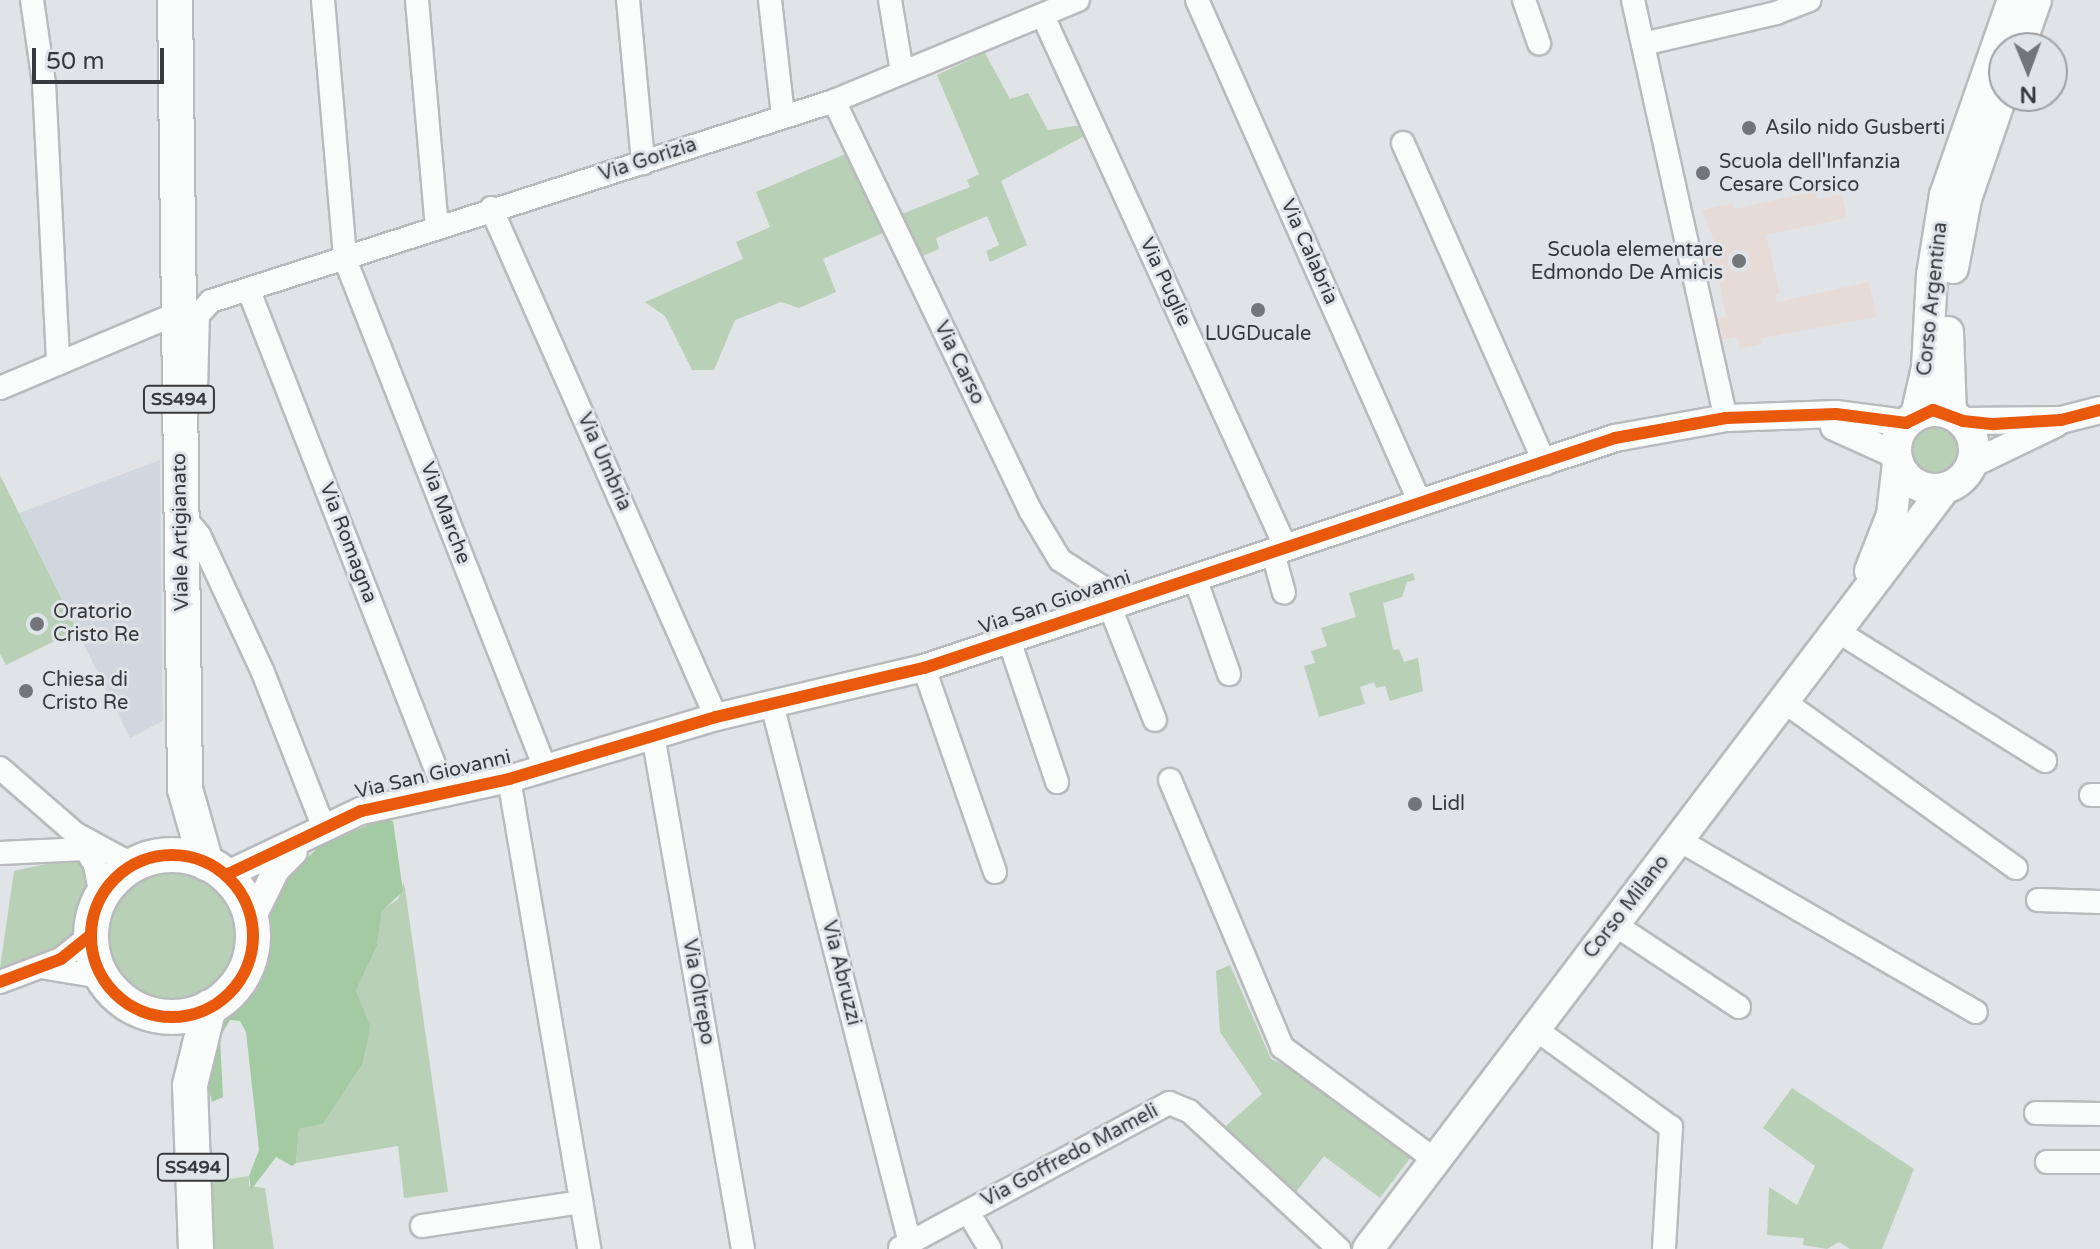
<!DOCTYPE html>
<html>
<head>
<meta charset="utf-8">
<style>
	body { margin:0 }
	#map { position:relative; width:2100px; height:1249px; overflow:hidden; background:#e1e4e7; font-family:"Varela Round",sans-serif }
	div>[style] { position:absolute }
	.built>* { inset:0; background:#d1d7de }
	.education>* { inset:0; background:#e7dbd8 }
	.green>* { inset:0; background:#b7d0b6 }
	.round { border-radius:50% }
	.forest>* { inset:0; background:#a4caa3 }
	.roads { filter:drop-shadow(2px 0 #b8babc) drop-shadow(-2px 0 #b8babc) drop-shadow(0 2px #b8babc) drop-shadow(0 -2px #b8babc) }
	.minor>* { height:22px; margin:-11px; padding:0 11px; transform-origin:11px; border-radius:11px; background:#fafbfb }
	.tertiary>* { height:26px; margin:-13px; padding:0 13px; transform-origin:13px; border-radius:13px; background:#fafbfb }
	.secondary>* { height:30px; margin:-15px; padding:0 15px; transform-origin:15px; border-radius:15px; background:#fafbfb }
	.secondary>.ring { margin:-15px; padding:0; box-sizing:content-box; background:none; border:30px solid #fafbfb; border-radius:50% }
	.primary>* { height:34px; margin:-17px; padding:0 17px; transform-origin:17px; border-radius:17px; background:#fafbfb }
	.primary>.ring { margin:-17px; padding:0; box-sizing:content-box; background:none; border:34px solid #fafbfb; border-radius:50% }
	.cycleway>* { height:12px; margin:-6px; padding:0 6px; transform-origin:6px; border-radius:6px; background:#e8590c }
	.cycleway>.ring { margin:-6px; padding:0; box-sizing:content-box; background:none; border:12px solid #e8590c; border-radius:50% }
	.dots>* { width:22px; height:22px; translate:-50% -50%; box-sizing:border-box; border:4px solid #dfe4e9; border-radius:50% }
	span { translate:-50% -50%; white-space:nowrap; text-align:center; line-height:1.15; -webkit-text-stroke:6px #dfe4e9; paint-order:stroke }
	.shield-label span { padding:2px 6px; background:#dfe4e9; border:2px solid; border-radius:6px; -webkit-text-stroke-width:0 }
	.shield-label { font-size:18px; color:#373a3c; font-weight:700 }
	.poi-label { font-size:20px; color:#373a3c }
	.left { translate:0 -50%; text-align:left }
	.right { translate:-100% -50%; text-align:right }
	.street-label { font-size:20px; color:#373a3c }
	.north { position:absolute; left:1988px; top:32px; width:80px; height:80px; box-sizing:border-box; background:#dfe4e9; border:2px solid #9ca0a4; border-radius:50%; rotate:179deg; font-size:22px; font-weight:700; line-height:32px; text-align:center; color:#373a3c }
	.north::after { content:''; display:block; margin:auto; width:28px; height:36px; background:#727678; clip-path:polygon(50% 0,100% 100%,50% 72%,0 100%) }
	.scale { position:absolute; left:32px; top:48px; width:132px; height:36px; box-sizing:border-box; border:4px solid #373a3c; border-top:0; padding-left:10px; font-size:24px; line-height:28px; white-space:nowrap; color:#373a3c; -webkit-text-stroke:6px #dfe4e9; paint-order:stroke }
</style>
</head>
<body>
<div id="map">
	<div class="built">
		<i style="clip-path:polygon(160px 460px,163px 721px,130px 738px,19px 513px)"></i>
	</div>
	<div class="education">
		<i style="clip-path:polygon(1815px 191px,1818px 199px,1842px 194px,1847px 218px,1766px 235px,1780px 293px,1775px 295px,1777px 302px,1869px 282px,1877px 317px,1762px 338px,1762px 344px,1740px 349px,1737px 337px,1723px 340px,1718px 318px,1726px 316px,1717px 272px,1709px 273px,1704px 252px,1717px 249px,1702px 210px,1732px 203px,1734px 209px)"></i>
	</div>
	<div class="green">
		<i style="clip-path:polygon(985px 53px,1010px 99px,1028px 93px,1048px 130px,1082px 125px,1086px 135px,1001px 181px,1027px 245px,990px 262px,986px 251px,999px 245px,987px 216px,936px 238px,939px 249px,918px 258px,897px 216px,970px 187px,967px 180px,979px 174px,937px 75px)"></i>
		<i style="clip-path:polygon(850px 152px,885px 232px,823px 259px,836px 292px,799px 308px,781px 302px,735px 320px,714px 370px,692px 370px,665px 316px,645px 302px,743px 259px,736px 242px,770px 227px,756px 192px)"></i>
		<i class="round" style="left:1910px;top:425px;width:50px;height:50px"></i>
		<i style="clip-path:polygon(0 475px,77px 630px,6px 665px,0 654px)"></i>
		<i style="clip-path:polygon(1413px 573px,1415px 580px,1407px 582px,1402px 597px,1383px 603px,1393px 650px,1399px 649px,1404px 662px,1418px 658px,1423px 691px,1390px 701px,1385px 686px,1376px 688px,1374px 682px,1360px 687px,1365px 704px,1319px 717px,1304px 666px,1315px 663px,1311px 651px,1327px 646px,1321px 628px,1356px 617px,1349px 593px)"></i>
		<i style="clip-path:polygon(78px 857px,90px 885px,80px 933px,69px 947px,0 968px,14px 871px)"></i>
		<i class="round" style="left:105px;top:869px;width:132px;height:132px"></i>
		<i style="clip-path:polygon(404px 882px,448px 1192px,404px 1198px,398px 1146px,296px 1163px,299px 1129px,323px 1124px,363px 1063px,369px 1026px,356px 991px,377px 946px,382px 910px,398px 899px)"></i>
		<i style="clip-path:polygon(1230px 965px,1271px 1059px,1293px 1069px,1414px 1153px,1380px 1198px,1324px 1156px,1293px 1196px,1220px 1131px,1262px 1094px,1220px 1032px,1216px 971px)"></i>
		<i style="clip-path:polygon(1792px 1088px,1914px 1169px,1882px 1249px,1850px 1249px,1839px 1242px,1827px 1249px,1803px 1245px,1804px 1238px,1767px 1235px,1769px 1187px,1797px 1205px,1815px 1166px,1763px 1128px)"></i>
		<i style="clip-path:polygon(249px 1176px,249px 1186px,265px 1188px,274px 1249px,208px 1249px,204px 1183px)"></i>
	</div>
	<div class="forest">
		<i style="clip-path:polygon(385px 818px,393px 821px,403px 891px,382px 911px,377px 946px,356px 991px,370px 1026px,363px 1063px,323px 1124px,299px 1129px,296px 1163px,292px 1166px,276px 1157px,251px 1190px,249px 1176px,259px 1150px,246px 1032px,240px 1021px,230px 1020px,220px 1037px,223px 1097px,212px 1102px,204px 1074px,216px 1026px,257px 971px,276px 887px,320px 846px)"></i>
	</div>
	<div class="roads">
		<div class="minor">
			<i style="left:32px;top:0;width:84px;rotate:81.8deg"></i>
			<i style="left:44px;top:83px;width:281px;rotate:87.1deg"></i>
			<i style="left:323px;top:0;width:260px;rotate:85.1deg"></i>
			<i style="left:345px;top:259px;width:547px;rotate:68.55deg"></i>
			<i style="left:417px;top:0;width:228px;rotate:85deg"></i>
			<i style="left:628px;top:0;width:164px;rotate:84.7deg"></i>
			<i style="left:770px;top:0;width:116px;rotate:83.6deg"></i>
			<i style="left:890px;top:0;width:73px;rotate:80.5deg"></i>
			<i style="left:1197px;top:0;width:552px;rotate:66.08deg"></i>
			<i style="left:1524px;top:0;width:46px;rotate:70.8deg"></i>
			<i style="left:1633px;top:0;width:428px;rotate:77.5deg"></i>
			<i style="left:1043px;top:16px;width:585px;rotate:65.45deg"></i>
			<i style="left:1643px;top:44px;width:137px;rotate:-13.1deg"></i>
			<i style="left:1776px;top:13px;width:36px;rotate:-21deg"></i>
			<i style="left:834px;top:101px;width:454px;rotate:64.4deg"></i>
			<i style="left:1030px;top:510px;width:58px;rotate:59deg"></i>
			<i style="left:1060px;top:560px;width:50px;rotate:32.7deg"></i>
			<i style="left:1102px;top:587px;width:143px;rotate:68.3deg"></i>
			<i style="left:1403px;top:143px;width:351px;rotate:66.1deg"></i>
			<i style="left:491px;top:208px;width:557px;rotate:66.15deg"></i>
			<i style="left:249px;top:291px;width:541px;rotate:68.65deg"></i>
			<i style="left:211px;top:301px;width:654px;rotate:-17.8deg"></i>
			<i style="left:834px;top:101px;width:264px;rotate:-22.5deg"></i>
			<i style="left:0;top:388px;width:193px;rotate:-22.8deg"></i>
			<i style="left:196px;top:390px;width:75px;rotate:-88.5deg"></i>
			<i style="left:198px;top:315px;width:19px;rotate:-47deg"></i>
			<i style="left:181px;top:513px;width:28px;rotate:51deg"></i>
			<i style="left:199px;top:535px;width:149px;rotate:65deg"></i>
			<i style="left:262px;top:670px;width:168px;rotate:68.6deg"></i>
			<i style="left:1273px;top:553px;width:41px;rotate:74.6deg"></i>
			<i style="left:1195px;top:578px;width:102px;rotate:70.5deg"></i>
			<i style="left:1834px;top:629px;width:249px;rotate:32deg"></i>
			<i style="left:1009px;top:640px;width:150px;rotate:71.3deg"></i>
			<i style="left:924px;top:668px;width:216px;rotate:70.8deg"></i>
			<i style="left:1782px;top:700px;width:288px;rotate:35.7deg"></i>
			<i style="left:772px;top:704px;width:556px;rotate:75.64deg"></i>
			<i style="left:653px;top:735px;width:522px;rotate:80.07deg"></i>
			<i style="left:0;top:768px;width:101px;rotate:41deg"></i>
			<i style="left:76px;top:834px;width:65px;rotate:28.5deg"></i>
			<i style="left:509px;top:779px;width:477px;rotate:80.3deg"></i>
			<i style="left:1170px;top:780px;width:290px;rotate:67.2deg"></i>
			<i style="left:1282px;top:1047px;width:190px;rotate:36.4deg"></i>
			<i style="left:2091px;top:795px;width:9px"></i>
			<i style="left:79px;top:838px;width:31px;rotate:59deg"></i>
			<i style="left:95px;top:865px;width:31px;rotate:79deg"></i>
			<i style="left:1679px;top:840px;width:343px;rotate:30.1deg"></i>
			<i style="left:0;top:853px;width:85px;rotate:-2.7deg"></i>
			<i style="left:2038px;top:900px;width:62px;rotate:1.8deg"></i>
			<i style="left:1614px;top:924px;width:150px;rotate:33.6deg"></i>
			<i style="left:46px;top:968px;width:57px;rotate:9.1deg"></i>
			<i style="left:0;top:982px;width:65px;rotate:-20.7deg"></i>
			<i style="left:61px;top:959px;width:38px;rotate:-39deg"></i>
			<i style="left:1534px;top:1028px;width:169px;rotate:35.9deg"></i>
			<i style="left:1671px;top:1127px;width:122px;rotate:93.3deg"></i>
			<i style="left:2036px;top:1113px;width:64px;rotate:0.9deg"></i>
			<i style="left:2047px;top:1162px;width:53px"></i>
			<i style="left:974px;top:1222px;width:31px;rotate:59deg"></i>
			<i style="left:422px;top:1226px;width:161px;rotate:-8.6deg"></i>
			<i style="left:900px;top:1248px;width:306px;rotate:-28.3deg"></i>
			<i style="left:1169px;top:1103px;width:22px;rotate:22deg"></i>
			<i style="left:1189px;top:1111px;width:204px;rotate:42.6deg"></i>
		</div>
		<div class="tertiary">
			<i style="left:1963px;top:421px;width:98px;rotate:-0.6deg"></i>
			<i style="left:2061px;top:420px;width:40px;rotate:-14.4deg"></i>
			<i style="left:1834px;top:427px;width:68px;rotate:24.3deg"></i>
			<i style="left:1972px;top:464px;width:92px;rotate:-25.7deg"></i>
			<i style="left:226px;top:875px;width:149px;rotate:-25.4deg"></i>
			<i style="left:361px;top:811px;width:151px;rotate:-12.2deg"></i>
			<i style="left:509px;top:779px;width:216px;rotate:-16.7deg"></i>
			<i style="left:716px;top:717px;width:214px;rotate:-13.3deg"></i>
			<i style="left:924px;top:668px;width:728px;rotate:-18.41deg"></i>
			<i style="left:1615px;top:438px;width:113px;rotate:-10.2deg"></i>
			<i style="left:1726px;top:418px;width:110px;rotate:-2.1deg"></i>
			<i style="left:1836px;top:414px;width:71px;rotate:7.3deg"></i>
			<i style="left:252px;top:919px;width:55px;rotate:-63.9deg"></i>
			<i style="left:276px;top:870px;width:25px;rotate:-45deg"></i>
		</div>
		<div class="secondary">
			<i style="left:2019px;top:48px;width:51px;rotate:-70.5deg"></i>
			<i style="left:1953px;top:268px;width:70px;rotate:-79.3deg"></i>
			<i style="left:1966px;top:199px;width:117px;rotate:-71.1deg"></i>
			<i style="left:1948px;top:332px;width:82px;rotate:87.9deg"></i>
			<i class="ring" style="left:1896px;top:411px;width:48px;height:48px"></i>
			<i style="left:1916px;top:416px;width:50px;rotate:-77.3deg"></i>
			<i style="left:1927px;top:367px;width:92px;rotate:-86.9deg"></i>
			<i style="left:1932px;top:275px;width:81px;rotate:-80.8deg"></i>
			<i style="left:1945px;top:195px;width:207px;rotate:-70.8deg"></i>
			<i style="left:1870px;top:571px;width:60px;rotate:-68.6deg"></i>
			<i style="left:1892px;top:515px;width:53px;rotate:-83.5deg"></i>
			<i style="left:1368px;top:1249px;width:955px;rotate:-52.83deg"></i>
		</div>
		<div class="primary">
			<i style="left:175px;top:0;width:789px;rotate:89.27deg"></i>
			<i style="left:185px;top:789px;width:77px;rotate:74.2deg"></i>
			<i class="ring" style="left:91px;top:855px;width:128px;height:128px"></i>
			<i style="left:196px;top:1249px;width:164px;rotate:-92.1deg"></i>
			<i style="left:190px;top:1085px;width:80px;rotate:-76.3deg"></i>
		</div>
	</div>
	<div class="cycleway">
		<i class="ring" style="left:91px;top:855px;width:150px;height:150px"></i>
		<i style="left:226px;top:875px;width:149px;rotate:-25.4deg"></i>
		<i style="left:361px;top:811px;width:151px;rotate:-12.2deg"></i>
		<i style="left:509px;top:779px;width:216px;rotate:-16.7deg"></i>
		<i style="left:716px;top:717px;width:214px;rotate:-13.3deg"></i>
		<i style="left:924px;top:668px;width:728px;rotate:-18.41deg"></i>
		<i style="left:1615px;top:438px;width:113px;rotate:-10.2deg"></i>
		<i style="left:1726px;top:418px;width:110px;rotate:-2.1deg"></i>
		<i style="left:1836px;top:414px;width:71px;rotate:7.3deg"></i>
		<i style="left:1906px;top:423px;width:30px;rotate:-26deg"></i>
		<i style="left:1933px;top:410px;width:32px;rotate:20deg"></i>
		<i style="left:1963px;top:421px;width:31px;rotate:6deg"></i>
		<i style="left:1994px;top:424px;width:67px;rotate:-3.4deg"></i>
		<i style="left:2061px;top:420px;width:40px;rotate:-14.4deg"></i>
		<i style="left:0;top:982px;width:65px;rotate:-20.7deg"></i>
		<i style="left:61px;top:959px;width:38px;rotate:-39deg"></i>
	</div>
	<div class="dots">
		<i style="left:1749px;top:128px;background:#727678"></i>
		<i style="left:1703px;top:173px;background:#727678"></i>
		<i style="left:1739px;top:261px;background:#727678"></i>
		<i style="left:1258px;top:310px;background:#727678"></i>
		<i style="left:37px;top:624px;background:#727678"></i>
		<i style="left:26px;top:691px;background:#727678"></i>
		<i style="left:1415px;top:804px;background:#727678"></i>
	</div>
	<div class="shield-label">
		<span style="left:179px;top:399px">SS494</span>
		<span style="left:193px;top:1167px">SS494</span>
	</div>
	<div class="poi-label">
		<span class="left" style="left:1765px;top:128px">Asilo nido Gusberti</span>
		<span class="left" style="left:1719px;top:174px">Scuola dell'Infanzia<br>Cesare Corsico</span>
		<span class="right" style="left:1723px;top:262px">Scuola elementare<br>Edmondo De Amicis</span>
		<span style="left:1258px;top:334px">LUGDucale</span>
		<span class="left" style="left:53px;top:624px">Oratorio<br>Cristo Re</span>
		<span class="left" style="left:42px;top:692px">Chiesa di<br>Cristo Re</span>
		<span class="left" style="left:1431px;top:804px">Lidl</span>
	</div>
	<div class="street-label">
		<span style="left:648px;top:160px;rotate:-18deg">Via Gorizia</span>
		<span style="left:1309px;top:252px;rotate:66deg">Via Calabria</span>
		<span style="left:1165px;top:282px;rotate:65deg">Via Puglie</span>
		<span style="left:1933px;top:299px;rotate:-84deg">Corso Argentina</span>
		<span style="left:959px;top:363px;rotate:64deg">Via Carso</span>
		<span style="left:604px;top:462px;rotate:66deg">Via Umbria</span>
		<span style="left:445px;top:513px;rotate:69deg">Via Marche</span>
		<span style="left:181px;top:532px;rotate:-91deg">Viale Artigianato</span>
		<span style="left:348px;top:543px;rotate:69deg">Via Romagna</span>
		<span style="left:1055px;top:603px;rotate:-19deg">Via San Giovanni</span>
		<span style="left:433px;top:775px;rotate:-13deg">Via San Giovanni</span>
		<span style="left:1627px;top:907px;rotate:-52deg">Corso Milano</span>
		<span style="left:841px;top:973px;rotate:76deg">Via Abruzzi</span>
		<span style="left:698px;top:992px;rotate:80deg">Via Oltrepo</span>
		<span style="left:1070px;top:1156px;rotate:-28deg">Via Goffredo Mameli</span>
	</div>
	<div class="north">N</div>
	<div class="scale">50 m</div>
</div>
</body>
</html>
